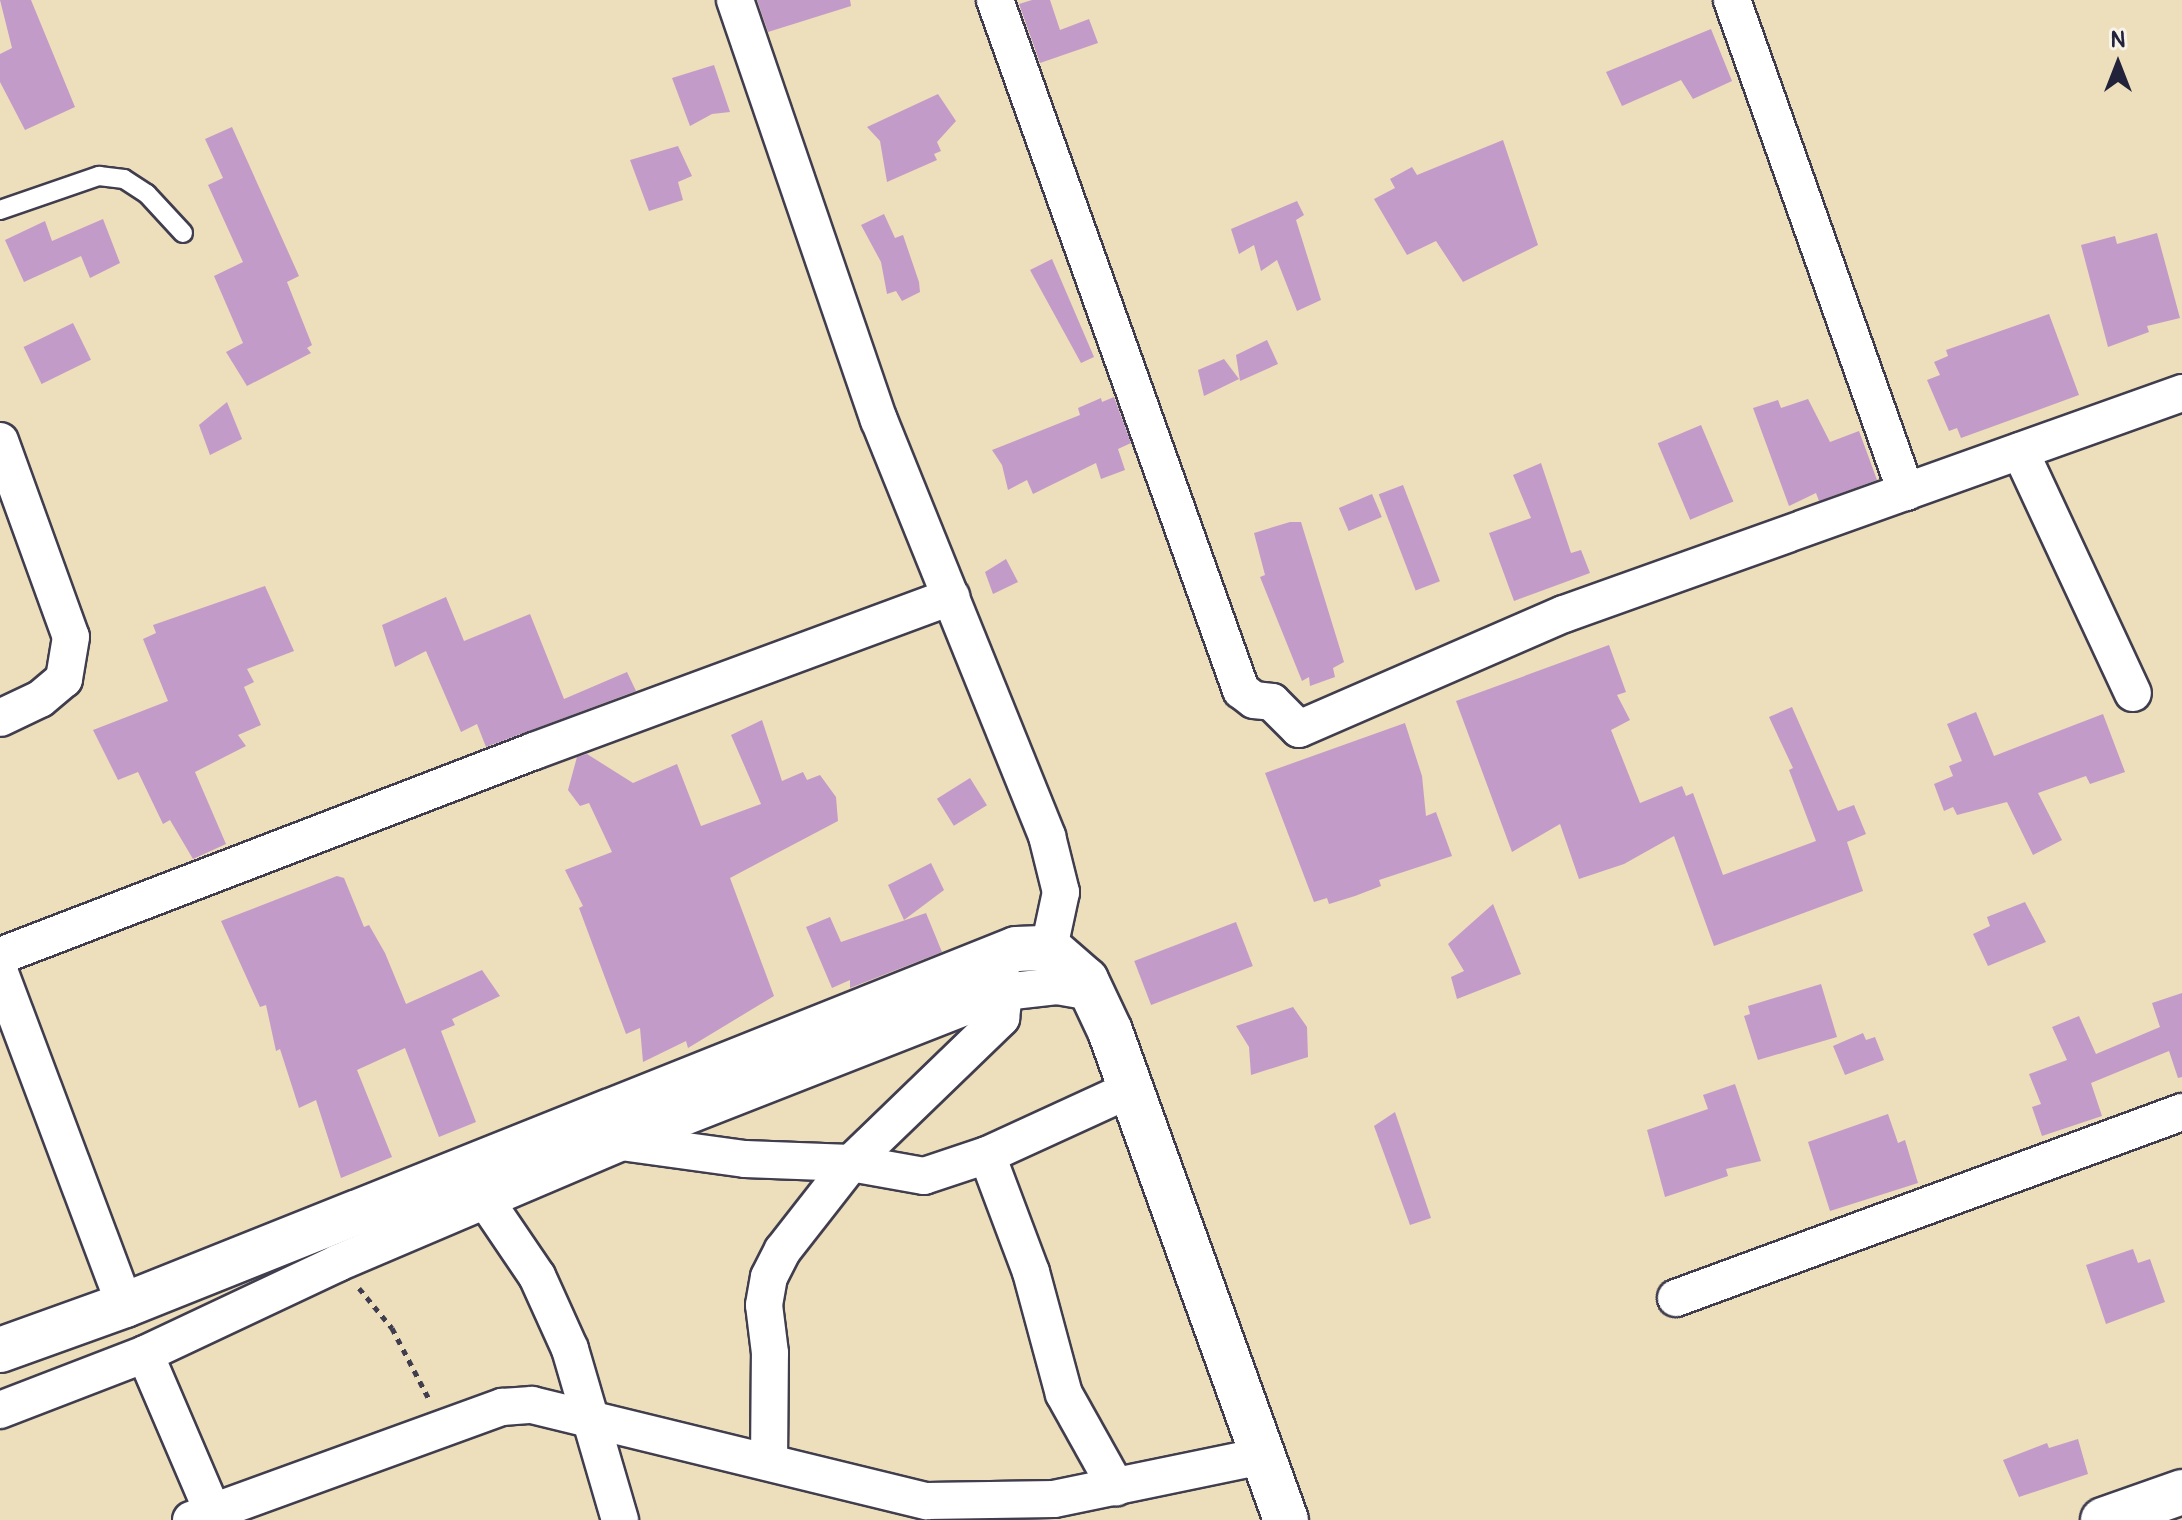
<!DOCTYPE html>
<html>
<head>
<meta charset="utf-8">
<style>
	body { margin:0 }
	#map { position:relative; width:2182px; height:1520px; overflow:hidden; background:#eddebc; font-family:Pangolin,sans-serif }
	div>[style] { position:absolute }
	.building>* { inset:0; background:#c39bc8; transform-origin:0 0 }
	.path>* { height:5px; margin-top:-2.5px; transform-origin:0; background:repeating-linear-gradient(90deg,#403e4e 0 6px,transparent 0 12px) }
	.roads { filter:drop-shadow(2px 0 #403e4e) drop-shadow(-2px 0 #403e4e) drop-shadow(0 2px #403e4e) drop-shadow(0 -2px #403e4e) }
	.service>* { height:18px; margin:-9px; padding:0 9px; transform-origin:9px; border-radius:9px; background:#fff }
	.minor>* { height:36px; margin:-18px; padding:0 18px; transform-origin:18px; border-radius:18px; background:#fff }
	.tertiary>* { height:44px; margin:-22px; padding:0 22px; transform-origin:22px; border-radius:22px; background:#fff }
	span { translate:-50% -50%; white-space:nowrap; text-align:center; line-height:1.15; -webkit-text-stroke:6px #f7f3e8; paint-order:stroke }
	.north { position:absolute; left:2078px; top:24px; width:80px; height:80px; -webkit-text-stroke:6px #f7f3e8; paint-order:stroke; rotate:0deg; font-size:22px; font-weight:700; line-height:32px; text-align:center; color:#22223b }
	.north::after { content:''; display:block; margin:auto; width:28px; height:36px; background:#22223b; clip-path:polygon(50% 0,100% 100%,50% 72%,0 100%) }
</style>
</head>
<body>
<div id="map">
	<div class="building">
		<i style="clip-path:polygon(0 0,31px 0,75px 107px,25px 130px,0 82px,0 54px,12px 48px)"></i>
		<i style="clip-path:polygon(757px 0,850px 0,851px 6px,768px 32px)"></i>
		<i style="clip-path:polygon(1032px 0,1050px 0,1060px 30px,1089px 19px,1098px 43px,1040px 63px,1019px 4px)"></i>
		<i style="clip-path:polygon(1711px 29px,1732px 81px,1693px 99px,1681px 80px,1622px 106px,1606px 72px)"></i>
		<i style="clip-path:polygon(714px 65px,730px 112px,712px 114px,690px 126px,672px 78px)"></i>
		<i style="clip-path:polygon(938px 94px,956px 121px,937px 142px,941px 151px,934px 154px,937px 160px,887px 182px,880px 141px,867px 127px)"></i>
		<i style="clip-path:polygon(232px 127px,299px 276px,287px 282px,312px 345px,307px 348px,311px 353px,247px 386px,226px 352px,243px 343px,214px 276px,243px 262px,208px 185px,223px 178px,205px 139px)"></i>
		<i style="clip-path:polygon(1503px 140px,1538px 245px,1463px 282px,1436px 241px,1407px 255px,1374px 199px,1395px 188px,1390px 179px,1412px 167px,1417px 175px)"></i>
		<i style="clip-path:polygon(678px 146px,692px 176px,678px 182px,683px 200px,649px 211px,630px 160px)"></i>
		<i style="clip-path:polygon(1297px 201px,1304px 215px,1296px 220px,1321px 300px,1297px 311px,1277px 260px,1261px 271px,1254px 245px,1239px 254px,1231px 229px)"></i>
		<i style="clip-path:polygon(884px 214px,895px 238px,903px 235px,919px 282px,920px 292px,902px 301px,896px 291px,887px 294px,881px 262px,861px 225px)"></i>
		<i style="clip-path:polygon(103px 219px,120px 263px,90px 278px,81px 256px,24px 282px,5px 240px,45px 221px,52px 241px)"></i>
		<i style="clip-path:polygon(2157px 233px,2180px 318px,2147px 326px,2149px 332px,2108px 347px,2081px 245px,2115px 236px,2117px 244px)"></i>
		<i style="clip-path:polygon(1052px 259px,1094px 357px,1081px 363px,1030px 270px)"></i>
		<i style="clip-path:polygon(2049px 314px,2079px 395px,1961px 438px,1957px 428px,1949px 431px,1927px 380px,1940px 375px,1934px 362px,1948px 356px,1946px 350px)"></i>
		<i style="left:73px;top:323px;width:41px;height:55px;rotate:64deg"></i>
		<i style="clip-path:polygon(1267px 340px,1278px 364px,1240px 381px,1236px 355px)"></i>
		<i style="clip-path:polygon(1224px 359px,1239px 379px,1204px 396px,1198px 370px)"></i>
		<i style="clip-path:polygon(1114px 397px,1131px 443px,1118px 449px,1125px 470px,1101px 479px,1096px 463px,1033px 494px,1027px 480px,1008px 490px,1002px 465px,992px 450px,1080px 415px,1078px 408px,1101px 398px,1102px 402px)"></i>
		<i style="clip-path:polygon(1808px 399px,1830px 442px,1859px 431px,1877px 480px,1819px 501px,1816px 493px,1789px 506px,1753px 408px,1778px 400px,1781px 408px)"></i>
		<i style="clip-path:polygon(227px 402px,242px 439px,210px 455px,199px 425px)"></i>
		<i style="left:1701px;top:425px;width:83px;height:47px;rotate:67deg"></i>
		<i style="clip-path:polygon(1541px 463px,1571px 553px,1581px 550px,1590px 573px,1514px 601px,1489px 533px,1531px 518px,1513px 475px)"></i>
		<i style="left:1403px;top:485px;width:103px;height:26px;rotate:69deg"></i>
		<i style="left:1372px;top:494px;width:25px;height:36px;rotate:67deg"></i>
		<i style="clip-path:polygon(1290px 522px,1301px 522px,1344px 662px,1333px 668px,1335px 677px,1310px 686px,1309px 677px,1302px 681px,1260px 577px,1265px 575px,1254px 533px)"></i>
		<i style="clip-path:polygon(1006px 559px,1018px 582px,993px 594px,985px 572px)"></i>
		<i style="clip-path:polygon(265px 586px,294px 651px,247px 669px,254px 682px,244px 687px,261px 725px,238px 735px,246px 746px,195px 772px,226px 844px,193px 859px,170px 820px,163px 824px,138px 772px,118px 780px,93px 730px,168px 701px,143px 639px,156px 633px,153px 625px)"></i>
		<i style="clip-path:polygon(446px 597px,464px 641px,530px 614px,564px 699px,627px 672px,636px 691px,486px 747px,477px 724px,461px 732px,426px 651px,395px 667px,382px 625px)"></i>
		<i style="clip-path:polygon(1609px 645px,1626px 692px,1617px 695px,1630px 720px,1611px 730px,1640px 803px,1682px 786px,1686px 796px,1693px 793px,1723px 875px,1816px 841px,1789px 770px,1793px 768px,1769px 717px,1792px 707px,1838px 811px,1854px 805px,1866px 834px,1847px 842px,1863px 891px,1714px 946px,1674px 836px,1624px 864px,1579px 879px,1560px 824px,1512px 852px,1456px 701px)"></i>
		<i style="clip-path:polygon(1976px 712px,1994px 756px,2103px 714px,2125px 772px,2090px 784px,2086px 776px,2038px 793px,2062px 840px,2033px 855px,2007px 802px,1957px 815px,1953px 807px,1944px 811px,1934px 784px,1953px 776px,1949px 766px,1962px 761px,1947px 724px)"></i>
		<i style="clip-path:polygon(762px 720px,782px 781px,803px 772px,807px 780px,820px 775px,836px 797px,838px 821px,730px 878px,774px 996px,688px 1048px,686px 1041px,643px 1062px,640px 1028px,626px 1034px,579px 908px,583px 906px,565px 870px,612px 852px,589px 803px,580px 806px,568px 790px,577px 757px,587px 754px,633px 783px,677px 764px,701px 826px,761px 804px,731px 735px)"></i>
		<i style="clip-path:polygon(1405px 723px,1422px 776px,1426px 816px,1436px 812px,1452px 856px,1379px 880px,1381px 886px,1355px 896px,1329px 904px,1327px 898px,1314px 902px,1265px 773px)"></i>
		<i style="left:970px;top:778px;width:32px;height:39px;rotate:58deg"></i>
		<i style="clip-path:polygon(931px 863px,944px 890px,904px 920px,888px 885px)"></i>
		<i style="clip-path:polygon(337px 876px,344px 878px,364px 927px,369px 925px,385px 953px,406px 1004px,482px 970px,500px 996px,452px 1019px,455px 1025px,441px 1031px,476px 1122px,439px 1137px,405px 1048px,357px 1070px,392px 1157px,341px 1178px,316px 1100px,299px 1108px,280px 1049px,276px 1051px,266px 1005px,260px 1007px,221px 921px)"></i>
		<i style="clip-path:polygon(2025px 902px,2046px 942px,1988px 966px,1973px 934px,1990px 926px,1987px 917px)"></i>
		<i style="clip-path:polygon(1493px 904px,1521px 974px,1457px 999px,1451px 977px,1464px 971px,1448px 944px)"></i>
		<i style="clip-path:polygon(926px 913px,942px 952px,850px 988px,850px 980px,832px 988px,806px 927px,830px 917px,841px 942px)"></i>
		<i style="left:1236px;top:922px;width:47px;height:109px;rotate:69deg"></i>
		<i style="clip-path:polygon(1821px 984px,1837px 1037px,1758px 1060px,1744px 1016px,1750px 1014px,1748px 1006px)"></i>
		<i style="clip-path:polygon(2182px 993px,2182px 1077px,2178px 1078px,2169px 1051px,2091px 1083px,2102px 1116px,2042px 1136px,2032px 1107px,2041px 1104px,2029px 1074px,2067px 1060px,2052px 1027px,2079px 1016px,2096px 1054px,2160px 1027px,2152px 1003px)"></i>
		<i style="clip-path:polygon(1293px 1007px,1307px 1027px,1308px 1057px,1251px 1075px,1249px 1047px,1236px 1026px)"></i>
		<i style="clip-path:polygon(1863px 1033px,1866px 1040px,1875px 1037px,1884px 1060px,1845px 1075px,1833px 1046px)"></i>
		<i style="clip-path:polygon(1735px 1084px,1761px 1161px,1726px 1169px,1728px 1176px,1665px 1197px,1647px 1130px,1708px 1109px,1703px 1095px)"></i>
		<i style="clip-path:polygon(1395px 1112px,1431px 1218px,1410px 1225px,1374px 1126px)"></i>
		<i style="clip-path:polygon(1888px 1114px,1898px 1143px,1905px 1140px,1918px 1183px,1830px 1211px,1808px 1142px)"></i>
		<i style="clip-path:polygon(2133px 1249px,2138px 1263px,2150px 1259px,2165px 1302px,2106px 1324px,2086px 1265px)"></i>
		<i style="clip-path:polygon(2078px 1439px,2088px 1474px,2019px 1497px,2003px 1460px,2047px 1443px,2049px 1448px)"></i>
	</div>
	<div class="path">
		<i style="left:359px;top:1288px;width:52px;rotate:50.5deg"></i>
		<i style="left:392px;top:1328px;width:82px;rotate:62.5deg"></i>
	</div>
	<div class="roads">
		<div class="service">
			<i style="left:0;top:210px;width:105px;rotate:-19deg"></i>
			<i style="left:99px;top:176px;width:25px;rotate:7deg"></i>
			<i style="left:124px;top:179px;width:27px;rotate:33deg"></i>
			<i style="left:147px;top:194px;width:53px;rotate:47.3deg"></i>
		</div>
		<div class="minor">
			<i style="left:735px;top:0;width:444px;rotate:71.1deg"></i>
			<i style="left:879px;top:420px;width:449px;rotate:68deg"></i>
			<i style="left:1047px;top:836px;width:58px;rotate:76deg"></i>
			<i style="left:1061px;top:892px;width:57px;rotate:102.1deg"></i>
			<i style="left:995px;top:0;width:733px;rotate:70.38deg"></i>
			<i style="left:1241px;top:690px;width:16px;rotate:38deg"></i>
			<i style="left:1254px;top:700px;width:18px;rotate:6deg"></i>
			<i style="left:1272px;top:702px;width:38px;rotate:45deg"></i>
			<i style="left:1299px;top:729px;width:289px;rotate:-23.5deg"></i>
			<i style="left:1564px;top:614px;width:656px;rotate:-19.68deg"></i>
			<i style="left:1732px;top:0;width:522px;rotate:70.52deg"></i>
			<i style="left:0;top:441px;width:208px;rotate:70.1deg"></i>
			<i style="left:71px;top:637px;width:43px;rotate:99.5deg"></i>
			<i style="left:64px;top:679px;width:31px;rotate:140deg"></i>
			<i style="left:40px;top:699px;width:44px;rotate:154.6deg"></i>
			<i style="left:2020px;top:451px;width:267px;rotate:65deg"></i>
			<i style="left:0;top:956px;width:572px;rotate:-21deg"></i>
			<i style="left:534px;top:751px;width:445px;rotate:-20.3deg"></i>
			<i style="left:0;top:973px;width:355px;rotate:69.4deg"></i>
			<i style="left:623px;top:1141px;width:409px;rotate:-21.4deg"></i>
			<i style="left:1004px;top:992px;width:53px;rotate:-6.5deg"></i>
			<i style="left:1057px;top:986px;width:35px;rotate:10deg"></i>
			<i style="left:987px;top:1155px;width:125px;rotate:69.4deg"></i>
			<i style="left:1031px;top:1272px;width:126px;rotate:74.9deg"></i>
			<i style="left:1064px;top:1394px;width:107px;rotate:60.8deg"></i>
			<i style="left:486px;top:1201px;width:91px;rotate:55.8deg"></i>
			<i style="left:537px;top:1276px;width:80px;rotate:65.7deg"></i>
			<i style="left:570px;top:1349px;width:178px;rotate:73.7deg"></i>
			<i style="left:1676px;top:1298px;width:539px;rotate:-20.18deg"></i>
			<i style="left:145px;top:1354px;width:173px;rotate:66.8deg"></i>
			<i style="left:0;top:1410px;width:155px;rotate:-21.1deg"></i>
			<i style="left:145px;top:1354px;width:213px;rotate:-25.2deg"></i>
			<i style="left:338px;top:1263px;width:308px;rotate:-23.1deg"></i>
			<i style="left:621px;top:1142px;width:125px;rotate:7.8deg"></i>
			<i style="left:745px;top:1159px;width:106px;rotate:2.2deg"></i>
			<i style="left:851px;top:1163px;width:74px;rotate:10.1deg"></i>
			<i style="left:924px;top:1176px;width:66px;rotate:-18.4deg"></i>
			<i style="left:987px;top:1155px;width:158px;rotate:-24.6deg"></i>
			<i style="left:769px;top:1462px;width:109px;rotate:-89.5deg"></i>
			<i style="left:770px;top:1353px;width:48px;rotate:-97.1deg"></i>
			<i style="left:764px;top:1305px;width:28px;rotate:-80deg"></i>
			<i style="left:769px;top:1277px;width:30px;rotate:-63deg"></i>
			<i style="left:783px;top:1250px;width:110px;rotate:-52deg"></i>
			<i style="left:851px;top:1163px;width:209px;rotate:-44deg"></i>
			<i style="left:1001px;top:1018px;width:26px;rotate:-83deg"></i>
			<i style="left:1004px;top:992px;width:37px;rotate:-101deg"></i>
			<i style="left:191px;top:1520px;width:331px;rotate:-20deg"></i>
			<i style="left:502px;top:1407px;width:30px;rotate:-4deg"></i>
			<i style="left:532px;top:1405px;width:406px;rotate:13.7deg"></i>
			<i style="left:927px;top:1501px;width:127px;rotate:-0.9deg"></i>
			<i style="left:1054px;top:1499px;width:212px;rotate:-11.7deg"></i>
		</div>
		<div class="tertiary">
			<i style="left:0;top:1350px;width:133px;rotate:-19.8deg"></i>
			<i style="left:125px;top:1305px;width:959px;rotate:-21.78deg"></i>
			<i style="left:1016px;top:949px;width:33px;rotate:-2deg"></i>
			<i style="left:1049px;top:948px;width:49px;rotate:40.9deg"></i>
			<i style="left:1086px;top:980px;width:56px;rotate:64.8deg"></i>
			<i style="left:1110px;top:1031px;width:520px;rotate:70.21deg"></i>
			<i style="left:2103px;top:1520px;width:84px;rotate:-19.5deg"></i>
		</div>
	</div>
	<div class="north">N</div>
</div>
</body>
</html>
